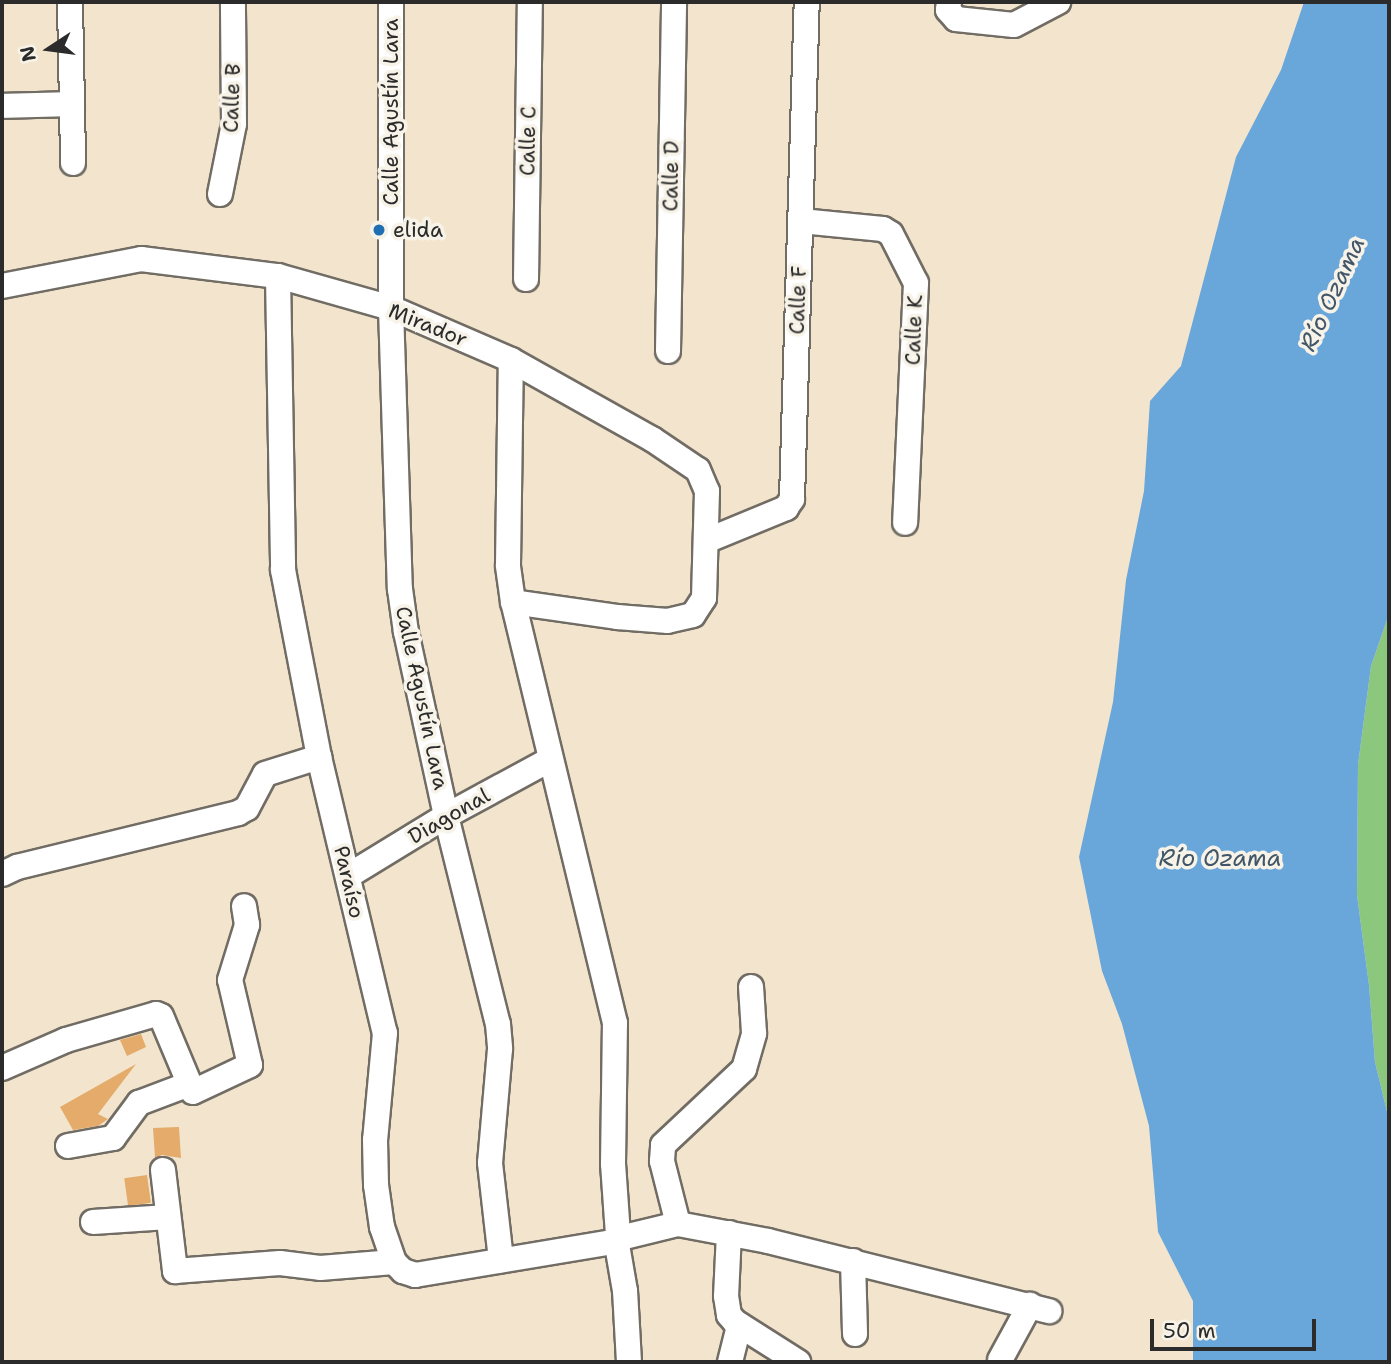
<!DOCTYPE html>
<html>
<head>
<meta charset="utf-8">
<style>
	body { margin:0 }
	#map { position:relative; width:1391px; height:1364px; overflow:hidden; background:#f3e5cd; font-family:"Shantell Sans",sans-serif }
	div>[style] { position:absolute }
	.green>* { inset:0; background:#8bc87e }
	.water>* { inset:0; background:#69a6da }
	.building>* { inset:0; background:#e4ab6a; transform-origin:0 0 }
	.roads { filter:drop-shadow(2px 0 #716c64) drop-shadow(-2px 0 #716c64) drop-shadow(0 2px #716c64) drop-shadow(0 -2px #716c64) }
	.street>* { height:24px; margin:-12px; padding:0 12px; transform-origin:12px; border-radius:12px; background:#fff }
	.dots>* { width:19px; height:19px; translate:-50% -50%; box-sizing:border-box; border:4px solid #f7f3e8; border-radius:50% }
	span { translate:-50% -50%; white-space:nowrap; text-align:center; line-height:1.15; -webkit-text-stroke:7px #f7f3e8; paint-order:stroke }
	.street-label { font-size:21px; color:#2b2b2b }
	.poi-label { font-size:21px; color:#2b2b2b }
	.left { translate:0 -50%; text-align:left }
	.water-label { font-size:23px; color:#415668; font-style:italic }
	.frame { position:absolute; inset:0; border:4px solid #2b2b2b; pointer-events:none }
	.north { position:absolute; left:14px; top:14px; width:70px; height:70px; -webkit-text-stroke:5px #f7f3e8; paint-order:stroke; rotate:257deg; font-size:19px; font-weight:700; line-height:28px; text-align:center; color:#2b2b2b }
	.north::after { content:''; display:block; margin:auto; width:24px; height:32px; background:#2b2b2b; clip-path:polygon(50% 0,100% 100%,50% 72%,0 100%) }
	.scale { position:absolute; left:1150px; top:1319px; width:166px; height:32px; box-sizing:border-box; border:4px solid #2b2b2b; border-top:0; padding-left:9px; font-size:21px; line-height:24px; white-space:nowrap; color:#2b2b2b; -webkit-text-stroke:5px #f7f3e8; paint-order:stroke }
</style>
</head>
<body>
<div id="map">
	<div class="green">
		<i style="clip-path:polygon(1389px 614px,1389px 1120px,1375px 1062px,1369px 985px,1357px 895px,1358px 765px,1371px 666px)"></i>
	</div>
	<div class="water">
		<i style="clip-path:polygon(1304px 2px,1389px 2px,1389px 614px,1371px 666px,1358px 765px,1357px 895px,1369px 985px,1375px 1062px,1389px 1120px,1389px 1362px,1193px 1362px,1193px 1301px,1158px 1232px,1149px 1126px,1122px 1024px,1102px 971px,1079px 857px,1113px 702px,1126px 580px,1144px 491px,1150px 401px,1181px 366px,1236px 157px,1281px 70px)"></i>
	</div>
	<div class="building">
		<i style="clip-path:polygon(141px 1034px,146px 1047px,127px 1056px,120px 1040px)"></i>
		<i style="clip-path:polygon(136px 1064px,98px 1114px,108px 1119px,98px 1126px,73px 1130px,60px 1107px)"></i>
		<i style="clip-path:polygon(179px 1127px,181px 1158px,162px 1155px,155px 1158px,153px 1128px)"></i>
		<i style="left:147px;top:1175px;width:28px;height:23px;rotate:82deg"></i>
	</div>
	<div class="roads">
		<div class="street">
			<i style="left:70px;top:2px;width:161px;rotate:88.9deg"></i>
			<i style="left:391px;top:2px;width:306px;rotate:90deg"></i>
			<i style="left:391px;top:308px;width:281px;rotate:88.2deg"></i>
			<i style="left:400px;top:589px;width:43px;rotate:82.1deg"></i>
			<i style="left:406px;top:632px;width:188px;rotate:77.7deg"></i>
			<i style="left:446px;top:816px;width:214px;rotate:76deg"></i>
			<i style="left:498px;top:1024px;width:25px;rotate:85deg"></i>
			<i style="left:500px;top:1049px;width:114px;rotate:95deg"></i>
			<i style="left:490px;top:1163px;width:98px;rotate:83.5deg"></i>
			<i style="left:949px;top:2px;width:8px;rotate:97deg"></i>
			<i style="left:948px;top:10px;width:12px;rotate:48deg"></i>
			<i style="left:956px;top:19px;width:58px;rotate:5.9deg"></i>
			<i style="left:1014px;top:25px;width:50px;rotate:-27.6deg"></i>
			<i style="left:2px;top:106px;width:70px;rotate:-1.6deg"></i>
			<i style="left:220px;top:194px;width:71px;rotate:-78.7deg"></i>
			<i style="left:234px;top:124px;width:122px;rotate:-90.5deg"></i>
			<i style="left:801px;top:221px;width:82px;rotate:5.6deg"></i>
			<i style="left:883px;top:229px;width:9px;rotate:32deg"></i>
			<i style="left:891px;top:234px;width:55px;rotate:63deg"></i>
			<i style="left:916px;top:283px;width:240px;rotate:92.6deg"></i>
			<i style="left:278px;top:276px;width:294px;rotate:89deg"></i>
			<i style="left:283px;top:570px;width:190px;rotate:79.1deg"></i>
			<i style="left:319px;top:757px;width:284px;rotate:76.6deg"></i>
			<i style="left:385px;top:1033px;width:107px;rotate:95.3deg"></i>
			<i style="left:375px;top:1140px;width:45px;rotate:88.7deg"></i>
			<i style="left:376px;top:1185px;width:42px;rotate:81.9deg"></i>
			<i style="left:382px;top:1227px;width:37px;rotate:71deg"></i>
			<i style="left:394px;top:1262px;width:13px;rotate:45deg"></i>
			<i style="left:403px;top:1271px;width:13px;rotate:18deg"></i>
			<i style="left:415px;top:1275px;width:201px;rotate:-9.5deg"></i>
			<i style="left:613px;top:1242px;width:9px;rotate:-54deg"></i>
			<i style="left:618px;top:1235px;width:71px;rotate:-94deg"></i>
			<i style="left:613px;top:1164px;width:141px;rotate:-89.2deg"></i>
			<i style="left:615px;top:1023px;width:433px;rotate:-103.6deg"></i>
			<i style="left:513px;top:602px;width:37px;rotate:-98deg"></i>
			<i style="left:508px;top:565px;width:205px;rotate:-89.2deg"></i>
			<i style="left:526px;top:279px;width:277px;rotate:-89.2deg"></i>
			<i style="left:2px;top:286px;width:142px;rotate:-11deg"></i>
			<i style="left:141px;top:259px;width:138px;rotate:7.1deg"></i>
			<i style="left:278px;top:276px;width:117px;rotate:15.8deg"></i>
			<i style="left:391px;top:308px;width:131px;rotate:23.4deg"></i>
			<i style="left:511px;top:360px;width:162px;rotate:29.3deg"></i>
			<i style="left:652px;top:439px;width:55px;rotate:34deg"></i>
			<i style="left:698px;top:470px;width:23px;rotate:67deg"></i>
			<i style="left:707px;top:491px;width:107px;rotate:91.6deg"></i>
			<i style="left:704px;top:598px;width:20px;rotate:123deg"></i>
			<i style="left:693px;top:615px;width:26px;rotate:167deg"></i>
			<i style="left:668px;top:621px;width:51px;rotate:-175.5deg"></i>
			<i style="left:617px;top:617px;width:105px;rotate:-171.8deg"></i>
			<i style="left:668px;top:351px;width:349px;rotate:-89deg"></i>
			<i style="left:706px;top:541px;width:87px;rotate:-22.4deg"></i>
			<i style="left:786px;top:508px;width:11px;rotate:-56deg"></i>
			<i style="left:792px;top:499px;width:497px;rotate:-88.3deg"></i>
			<i style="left:2px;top:874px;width:17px;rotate:-25deg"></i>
			<i style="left:17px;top:867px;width:228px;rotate:-13.7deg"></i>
			<i style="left:238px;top:813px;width:10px;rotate:-29deg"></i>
			<i style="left:247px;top:808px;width:38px;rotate:-62deg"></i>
			<i style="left:265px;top:774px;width:57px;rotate:-17.5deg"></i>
			<i style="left:348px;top:876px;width:115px;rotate:-31.5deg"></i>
			<i style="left:446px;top:816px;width:119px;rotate:-28.5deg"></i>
			<i style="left:2px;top:1068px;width:70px;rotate:-23.6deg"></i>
			<i style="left:66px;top:1040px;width:94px;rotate:-16.1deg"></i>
			<i style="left:156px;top:1014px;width:5px;rotate:22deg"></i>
			<i style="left:161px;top:1016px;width:82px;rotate:67.2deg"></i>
			<i style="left:193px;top:1092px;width:63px;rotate:-25.3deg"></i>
			<i style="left:250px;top:1065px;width:87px;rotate:-103.2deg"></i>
			<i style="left:230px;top:980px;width:58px;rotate:-72.8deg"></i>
			<i style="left:247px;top:925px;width:19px;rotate:-99deg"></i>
			<i style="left:68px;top:1146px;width:46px;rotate:-10.1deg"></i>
			<i style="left:113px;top:1138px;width:44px;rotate:-53.4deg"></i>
			<i style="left:139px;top:1103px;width:53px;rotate:-20.8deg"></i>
			<i style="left:163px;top:1170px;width:102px;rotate:83.2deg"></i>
			<i style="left:175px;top:1271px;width:105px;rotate:-4.4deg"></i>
			<i style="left:280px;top:1263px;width:40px;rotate:7.1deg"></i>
			<i style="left:320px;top:1268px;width:74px;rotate:-4.6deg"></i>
			<i style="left:93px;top:1222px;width:75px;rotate:-3.8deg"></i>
			<i style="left:678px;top:1224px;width:65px;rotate:-104.3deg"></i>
			<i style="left:662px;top:1161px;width:16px;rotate:-86deg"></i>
			<i style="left:663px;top:1145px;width:111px;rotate:-43.2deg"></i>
			<i style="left:744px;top:1069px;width:37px;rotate:-74deg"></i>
			<i style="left:754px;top:1033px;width:46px;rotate:-93.7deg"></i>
			<i style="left:729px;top:1233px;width:63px;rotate:92.7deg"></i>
			<i style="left:726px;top:1296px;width:19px;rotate:81deg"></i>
			<i style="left:729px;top:1315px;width:9px;rotate:49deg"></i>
			<i style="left:735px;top:1322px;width:75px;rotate:32.4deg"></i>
			<i style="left:853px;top:1261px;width:73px;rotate:88.4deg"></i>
			<i style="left:1000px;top:1360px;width:63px;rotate:-61.4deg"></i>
			<i style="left:629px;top:1362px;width:71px;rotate:-93.2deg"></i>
			<i style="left:625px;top:1291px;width:53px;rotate:-99.8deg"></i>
			<i style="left:616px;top:1239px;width:64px;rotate:-13.6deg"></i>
			<i style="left:678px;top:1224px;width:92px;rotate:10.7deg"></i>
			<i style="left:768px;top:1241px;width:290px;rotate:14deg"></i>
			<i style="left:730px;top:1362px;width:38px;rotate:-76deg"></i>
		</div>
	</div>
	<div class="dots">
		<i style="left:379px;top:230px;background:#1f6fb2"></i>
	</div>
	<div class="street-label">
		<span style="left:232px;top:98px;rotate:-88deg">Calle B</span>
		<span style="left:391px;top:112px;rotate:-90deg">Calle Agustín Lara</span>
		<span style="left:528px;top:141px;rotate:-89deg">Calle C</span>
		<span style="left:671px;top:176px;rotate:-89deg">Calle D</span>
		<span style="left:798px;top:300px;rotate:-88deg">Calle F</span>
		<span style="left:428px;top:325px;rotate:22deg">Mirador</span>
		<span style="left:914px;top:330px;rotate:-88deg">Calle K</span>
		<span style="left:422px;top:698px;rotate:78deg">Calle Agustín Lara</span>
		<span style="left:449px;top:816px;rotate:-30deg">Diagonal</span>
		<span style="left:349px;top:882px;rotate:77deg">Paraíso</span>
	</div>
	<div class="poi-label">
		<span class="left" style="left:393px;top:230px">elida</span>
	</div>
	<div class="water-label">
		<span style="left:1332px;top:294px;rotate:-65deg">Río Ozama</span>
		<span style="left:1220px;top:858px">Río Ozama</span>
	</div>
	<div class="frame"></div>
	<div class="north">N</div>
	<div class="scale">50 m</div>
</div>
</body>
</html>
